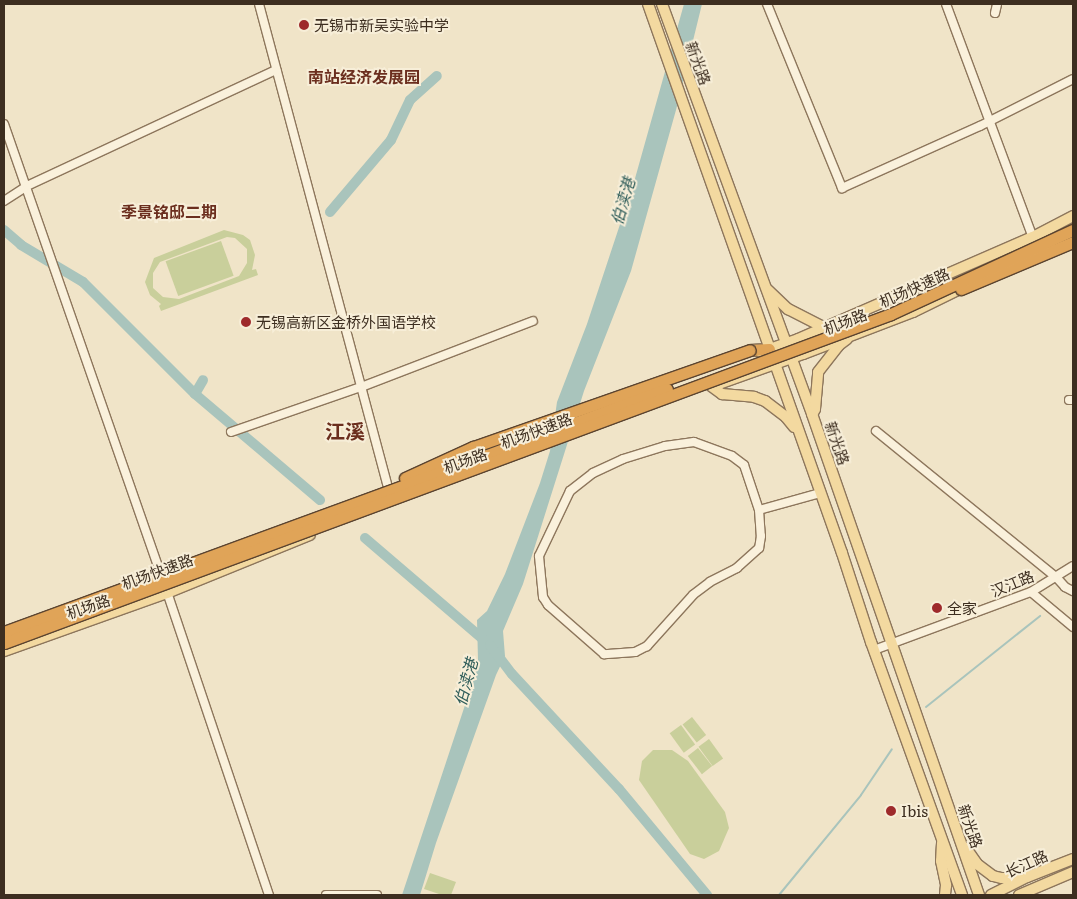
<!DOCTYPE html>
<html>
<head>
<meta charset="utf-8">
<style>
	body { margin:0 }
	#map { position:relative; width:1077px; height:899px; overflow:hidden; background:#f0e4c8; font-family:Literata,"Noto Sans SC",serif }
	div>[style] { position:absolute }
	.green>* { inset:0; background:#c9cf9b; transform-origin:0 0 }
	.water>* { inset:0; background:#a9c4bc }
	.stream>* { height:2px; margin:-1px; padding:0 1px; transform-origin:1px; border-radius:1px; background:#a9c4bc }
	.river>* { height:10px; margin:-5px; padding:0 5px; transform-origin:5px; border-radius:5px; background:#a9c4bc }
	.roads { filter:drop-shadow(1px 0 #8d765c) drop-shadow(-1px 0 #8d765c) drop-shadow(0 1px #8d765c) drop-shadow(0 -1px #8d765c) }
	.minor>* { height:8px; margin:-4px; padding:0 4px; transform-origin:4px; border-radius:4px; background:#faf1dc }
	.major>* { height:10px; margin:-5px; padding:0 5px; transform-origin:5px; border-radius:5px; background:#f3d9a0 }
	.highway>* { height:11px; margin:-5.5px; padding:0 5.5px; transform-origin:5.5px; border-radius:5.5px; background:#e0a458 }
	.bridges { filter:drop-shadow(1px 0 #5b4430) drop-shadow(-1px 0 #5b4430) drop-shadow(0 1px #5b4430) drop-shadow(0 -1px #5b4430) }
	.highway-bridge>* { height:11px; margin:-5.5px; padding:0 5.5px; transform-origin:5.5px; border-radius:5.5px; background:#e0a458 }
	.dots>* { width:14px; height:14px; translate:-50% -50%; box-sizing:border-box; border:2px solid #f7eed8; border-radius:50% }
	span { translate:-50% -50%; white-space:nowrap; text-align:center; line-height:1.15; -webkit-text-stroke:4px #f7eed8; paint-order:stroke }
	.poi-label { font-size:15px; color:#3d2e20 }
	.left { translate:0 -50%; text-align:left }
	.street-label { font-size:15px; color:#3d2e20 }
	.neighbourhood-label { font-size:16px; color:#6b2e1e; font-weight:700 }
	.water-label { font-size:16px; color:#2f5d5a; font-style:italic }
	.district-label { font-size:20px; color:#6b2e1e; font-weight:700 }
	.frame { position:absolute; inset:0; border:5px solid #3d2e20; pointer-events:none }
</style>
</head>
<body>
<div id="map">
	<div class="green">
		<i style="clip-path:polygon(evenodd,224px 230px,243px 235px,250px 240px,255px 255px,252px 270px,256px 269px,258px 275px,161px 311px,159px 306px,161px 304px,150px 295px,145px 282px,154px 258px,224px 230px,227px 237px,235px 238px,247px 249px,247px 263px,239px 276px,179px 299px,163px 297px,153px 288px,153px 273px,160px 262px,227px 237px)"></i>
		<i style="left:221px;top:241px;width:37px;height:59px;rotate:70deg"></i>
		<i style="left:692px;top:717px;width:23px;height:12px;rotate:52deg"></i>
		<i style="left:681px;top:725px;width:24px;height:14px;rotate:54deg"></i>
		<i style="left:709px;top:739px;width:24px;height:13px;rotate:54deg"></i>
		<i style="left:698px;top:748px;width:23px;height:13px;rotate:52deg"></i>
		<i style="clip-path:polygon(653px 750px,672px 750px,688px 761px,725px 812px,729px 828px,719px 851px,704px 859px,690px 854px,639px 780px,642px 761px)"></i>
		<i style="clip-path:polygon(430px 873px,456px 882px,451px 895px,442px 895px,424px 889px)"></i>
	</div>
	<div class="water">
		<i style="clip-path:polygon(684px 4px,702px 4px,676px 110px,631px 271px,584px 391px,523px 584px,503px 631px,505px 656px,496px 675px,436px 843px,420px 895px,402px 895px,474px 678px,478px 660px,477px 620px,487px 611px,505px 574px,540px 483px,550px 451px,557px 402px,587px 324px,634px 182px)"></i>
	</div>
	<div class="stream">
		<i style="left:926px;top:707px;width:146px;rotate:-38.6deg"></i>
		<i style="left:779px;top:895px;width:129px;rotate:-50.6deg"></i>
		<i style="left:861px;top:795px;width:55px;rotate:-56deg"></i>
	</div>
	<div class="river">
		<i style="left:330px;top:212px;width:94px;rotate:-49.7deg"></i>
		<i style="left:391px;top:140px;width:44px;rotate:-64.6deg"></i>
		<i style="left:410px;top:100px;width:36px;rotate:-42deg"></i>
		<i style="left:4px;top:230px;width:23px;rotate:41deg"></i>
		<i style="left:21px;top:245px;width:72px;rotate:30.8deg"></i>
		<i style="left:83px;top:282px;width:158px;rotate:45deg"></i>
		<i style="left:195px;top:394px;width:164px;rotate:40.3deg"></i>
		<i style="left:195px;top:394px;width:16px;rotate:-60deg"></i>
		<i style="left:365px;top:538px;width:165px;rotate:40.6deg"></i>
		<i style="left:490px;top:645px;width:36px;rotate:53deg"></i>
		<i style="left:512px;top:674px;width:157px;rotate:47.1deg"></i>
		<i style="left:619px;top:789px;width:138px;rotate:50.3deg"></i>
	</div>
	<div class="roads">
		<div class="minor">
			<i style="left:259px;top:4px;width:508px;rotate:75.06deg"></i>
			<i style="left:767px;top:4px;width:199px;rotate:67.8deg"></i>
			<i style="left:842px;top:188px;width:151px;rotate:-24.2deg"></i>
			<i style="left:980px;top:126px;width:104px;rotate:-26.8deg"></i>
			<i style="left:946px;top:4px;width:253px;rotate:69.6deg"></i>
			<i style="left:995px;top:13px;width:9px;rotate:-77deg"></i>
			<i style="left:4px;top:124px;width:481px;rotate:70.8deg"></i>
			<i style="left:4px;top:201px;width:27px;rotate:-33deg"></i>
			<i style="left:27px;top:186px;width:275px;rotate:-25deg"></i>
			<i style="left:1069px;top:400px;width:4px"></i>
			<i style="left:876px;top:431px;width:233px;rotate:39.1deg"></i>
			<i style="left:1057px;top:578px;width:12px;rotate:48deg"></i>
			<i style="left:1065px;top:587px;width:9px;rotate:27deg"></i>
			<i style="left:231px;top:432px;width:138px;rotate:-19.1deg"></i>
			<i style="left:361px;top:387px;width:184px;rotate:-21deg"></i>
			<i style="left:759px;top:510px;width:26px;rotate:86deg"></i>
			<i style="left:761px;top:536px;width:12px;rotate:99deg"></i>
			<i style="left:759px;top:548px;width:30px;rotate:138deg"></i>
			<i style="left:737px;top:568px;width:30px;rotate:153deg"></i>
			<i style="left:710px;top:582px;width:21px;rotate:143deg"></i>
			<i style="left:693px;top:595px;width:69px;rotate:132deg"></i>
			<i style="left:647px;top:646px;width:13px;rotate:153deg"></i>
			<i style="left:635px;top:652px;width:31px;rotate:176deg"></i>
			<i style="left:604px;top:654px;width:74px;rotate:-138.8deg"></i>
			<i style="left:548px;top:605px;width:9px;rotate:-122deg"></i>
			<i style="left:543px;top:597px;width:41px;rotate:-95.6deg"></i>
			<i style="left:539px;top:556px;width:72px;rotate:-64.5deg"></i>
			<i style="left:570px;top:491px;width:29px;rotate:-38deg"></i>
			<i style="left:593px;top:473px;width:33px;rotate:-25deg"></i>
			<i style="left:623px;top:459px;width:44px;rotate:-17.2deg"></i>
			<i style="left:665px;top:446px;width:29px;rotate:-8deg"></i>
			<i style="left:694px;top:442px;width:40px;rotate:20.2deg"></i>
			<i style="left:732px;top:456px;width:15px;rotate:37deg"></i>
			<i style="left:744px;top:465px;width:47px;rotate:71.6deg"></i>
			<i style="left:759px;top:510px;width:63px;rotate:-15.6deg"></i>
			<i style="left:166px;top:589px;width:323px;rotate:71.4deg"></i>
			<i style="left:1031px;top:592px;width:55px;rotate:39.8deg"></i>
			<i style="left:874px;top:650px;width:167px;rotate:-20.3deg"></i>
			<i style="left:1031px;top:592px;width:49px;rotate:-31.8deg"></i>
			<i style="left:326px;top:895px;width:51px"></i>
		</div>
		<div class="major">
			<i style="left:648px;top:4px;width:582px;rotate:70.54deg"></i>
			<i style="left:842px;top:553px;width:94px;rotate:72deg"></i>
			<i style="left:871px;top:642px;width:269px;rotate:70.2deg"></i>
			<i style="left:662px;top:4px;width:437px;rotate:69.9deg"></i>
			<i style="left:812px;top:414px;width:509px;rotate:70.85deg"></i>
			<i style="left:768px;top:290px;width:28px;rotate:44deg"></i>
			<i style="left:788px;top:309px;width:39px;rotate:27deg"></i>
			<i style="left:761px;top:352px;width:39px;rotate:-19deg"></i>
			<i style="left:798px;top:339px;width:256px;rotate:-23.5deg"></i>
			<i style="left:1033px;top:237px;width:45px;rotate:-27.7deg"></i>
			<i style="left:711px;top:386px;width:14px;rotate:36deg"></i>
			<i style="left:722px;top:394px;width:32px;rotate:5deg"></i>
			<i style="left:754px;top:397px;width:12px;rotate:20deg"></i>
			<i style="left:765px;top:401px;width:26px;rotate:37deg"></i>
			<i style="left:786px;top:417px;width:13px;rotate:51deg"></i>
			<i style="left:713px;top:386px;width:96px;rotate:-19.6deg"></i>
			<i style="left:803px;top:354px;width:118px;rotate:-20.9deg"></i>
			<i style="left:913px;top:312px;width:59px;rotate:-26.1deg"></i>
			<i style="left:813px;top:413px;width:4px;rotate:-63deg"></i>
			<i style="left:815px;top:409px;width:37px;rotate:-85deg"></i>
			<i style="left:818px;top:372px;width:34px;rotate:-52deg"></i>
			<i style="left:839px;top:345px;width:10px;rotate:-37deg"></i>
			<i style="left:4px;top:651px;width:173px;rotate:-19.6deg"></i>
			<i style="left:167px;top:593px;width:154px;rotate:-22.1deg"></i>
			<i style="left:942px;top:843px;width:18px;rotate:93deg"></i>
			<i style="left:941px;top:861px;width:25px;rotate:78deg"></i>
			<i style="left:946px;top:885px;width:10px;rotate:96deg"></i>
			<i style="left:966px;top:848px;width:19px;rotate:55deg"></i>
			<i style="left:977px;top:864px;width:20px;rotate:37deg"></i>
			<i style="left:993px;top:876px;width:9px;rotate:13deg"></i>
			<i style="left:1002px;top:878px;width:19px"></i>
			<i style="left:991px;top:895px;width:40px;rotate:-26.6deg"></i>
			<i style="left:1027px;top:877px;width:49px;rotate:-21.4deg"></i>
			<i style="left:1019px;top:895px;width:59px;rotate:-23.1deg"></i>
		</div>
		<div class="highway">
			<i style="left:750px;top:350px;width:19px;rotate:-3deg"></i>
		</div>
	</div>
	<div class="bridges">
		<div class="highway-bridge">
			<i style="left:961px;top:289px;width:121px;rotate:-22.8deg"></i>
			<i style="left:405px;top:478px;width:75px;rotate:-24.5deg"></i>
			<i style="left:473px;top:447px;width:293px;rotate:-19.3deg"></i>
			<i style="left:4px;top:632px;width:706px;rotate:-20.13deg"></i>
			<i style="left:4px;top:643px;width:946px;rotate:-20.35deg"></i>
			<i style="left:891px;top:314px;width:200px;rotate:-24.8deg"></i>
		</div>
	</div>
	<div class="dots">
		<i style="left:304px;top:25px;background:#9e2a2b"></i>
		<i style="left:246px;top:322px;background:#9e2a2b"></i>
		<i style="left:937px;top:608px;background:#9e2a2b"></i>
		<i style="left:891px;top:811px;background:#9e2a2b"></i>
	</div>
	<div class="poi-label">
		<span class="left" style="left:314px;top:25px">无锡市新吴实验中学</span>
		<span class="left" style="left:256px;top:322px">无锡高新区金桥外国语学校</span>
		<span class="left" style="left:947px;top:608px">全家</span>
		<span class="left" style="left:901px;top:811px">Ibis</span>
	</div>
	<div class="street-label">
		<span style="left:699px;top:63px;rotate:70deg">新光路</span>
		<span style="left:914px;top:287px;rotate:-24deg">机场快速路</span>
		<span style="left:845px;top:321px;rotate:-21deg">机场路</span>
		<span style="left:536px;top:430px;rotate:-20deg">机场快速路</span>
		<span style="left:838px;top:443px;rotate:71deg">新光路</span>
		<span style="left:465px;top:460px;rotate:-20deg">机场路</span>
		<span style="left:157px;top:571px;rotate:-20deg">机场快速路</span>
		<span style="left:1012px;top:583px;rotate:-22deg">汉江路</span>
		<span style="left:88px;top:606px;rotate:-19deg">机场路</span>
		<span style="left:971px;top:826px;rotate:71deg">新光路</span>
		<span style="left:1026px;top:863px;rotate:-24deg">长江路</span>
	</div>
	<div class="neighbourhood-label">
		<span style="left:364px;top:76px">南站经济发展园</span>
		<span style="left:169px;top:211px">季景铭邸二期</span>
	</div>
	<div class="water-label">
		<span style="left:622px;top:201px;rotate:-74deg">伯渎港</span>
		<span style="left:465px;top:682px;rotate:-75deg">伯渎港</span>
	</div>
	<div class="district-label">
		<span style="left:345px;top:430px">江溪</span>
	</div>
	<div class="frame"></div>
</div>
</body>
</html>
